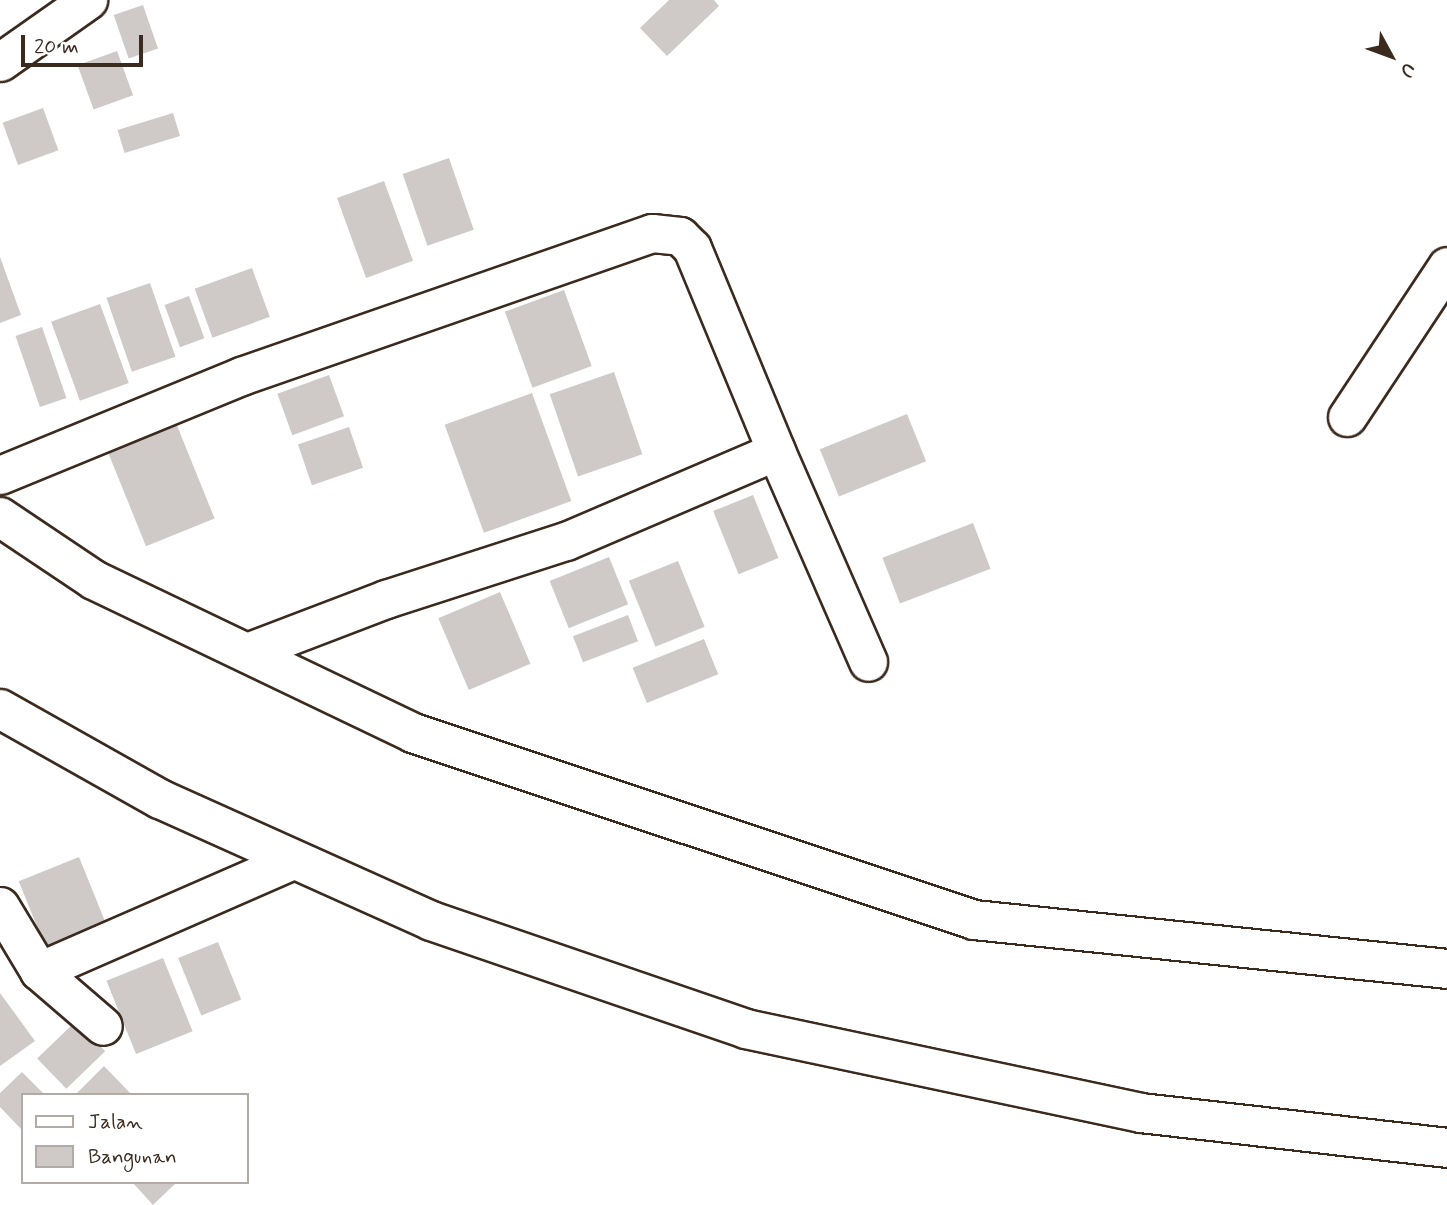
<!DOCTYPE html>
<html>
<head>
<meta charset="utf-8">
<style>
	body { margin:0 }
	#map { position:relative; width:1447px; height:1205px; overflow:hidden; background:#fff; font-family:Mynerve,sans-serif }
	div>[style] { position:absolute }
	.building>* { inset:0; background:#cfcac7; transform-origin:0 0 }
	.roads { filter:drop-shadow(2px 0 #3b2a1e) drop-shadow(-2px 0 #3b2a1e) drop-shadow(0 2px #3b2a1e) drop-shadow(0 -2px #3b2a1e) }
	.minor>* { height:37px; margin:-18.5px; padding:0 18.5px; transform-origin:18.5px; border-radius:18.5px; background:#fff }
	.primary>* { height:38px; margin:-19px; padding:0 19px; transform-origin:19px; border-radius:19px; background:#fff }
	span { translate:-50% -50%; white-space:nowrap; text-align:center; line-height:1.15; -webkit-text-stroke:5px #fff; paint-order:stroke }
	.legend { position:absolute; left:21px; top:1093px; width:228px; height:91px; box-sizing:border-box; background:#fff; border:2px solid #b1aaa5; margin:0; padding:9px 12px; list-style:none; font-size:21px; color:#3b2a1e }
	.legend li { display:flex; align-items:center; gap:14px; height:35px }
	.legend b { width:35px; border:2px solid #b1aaa5 }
	.north { position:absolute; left:1356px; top:21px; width:70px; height:70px; -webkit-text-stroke:5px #fff; paint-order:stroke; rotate:131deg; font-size:19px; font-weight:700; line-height:28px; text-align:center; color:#3b2a1e }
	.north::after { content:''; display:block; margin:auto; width:24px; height:32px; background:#3b2a1e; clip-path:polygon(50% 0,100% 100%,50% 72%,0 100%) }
	.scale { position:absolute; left:21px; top:35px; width:122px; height:32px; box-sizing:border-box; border:4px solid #3b2a1e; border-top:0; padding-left:9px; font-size:21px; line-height:24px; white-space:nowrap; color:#3b2a1e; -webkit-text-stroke:5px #fff; paint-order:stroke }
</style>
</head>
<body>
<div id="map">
	<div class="building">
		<i style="clip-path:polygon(669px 0,714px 0,719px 6px,667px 56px,640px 28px)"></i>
		<i style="left:143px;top:5px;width:46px;height:31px;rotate:71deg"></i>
		<i style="left:117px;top:51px;width:47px;height:42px;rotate:70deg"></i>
		<i style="left:43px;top:108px;width:45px;height:43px;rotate:70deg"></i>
		<i style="left:173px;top:113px;width:24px;height:58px;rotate:73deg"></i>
		<i style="left:449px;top:158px;width:76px;height:49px;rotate:71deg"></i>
		<i style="left:384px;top:181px;width:85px;height:50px;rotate:70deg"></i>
		<i style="clip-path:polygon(0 257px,21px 315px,0 323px)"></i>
		<i style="left:252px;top:268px;width:52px;height:61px;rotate:70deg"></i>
		<i style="left:150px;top:283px;width:78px;height:46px;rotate:71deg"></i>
		<i style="left:564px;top:290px;width:81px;height:63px;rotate:70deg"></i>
		<i style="left:189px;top:296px;width:45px;height:26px;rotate:70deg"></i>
		<i style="left:100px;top:304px;width:84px;height:52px;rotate:70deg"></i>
		<i style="left:42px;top:327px;width:75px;height:28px;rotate:71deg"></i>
		<i style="left:614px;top:372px;width:87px;height:68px;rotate:71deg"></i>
		<i style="left:329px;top:375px;width:44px;height:55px;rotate:70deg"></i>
		<i style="left:532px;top:393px;width:115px;height:93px;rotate:70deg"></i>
		<i style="left:907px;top:414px;width:51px;height:94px;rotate:68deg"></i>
		<i style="left:176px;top:423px;width:103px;height:74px;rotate:68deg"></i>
		<i style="left:349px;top:427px;width:43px;height:54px;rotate:71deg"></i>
		<i style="left:753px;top:495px;width:68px;height:43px;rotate:68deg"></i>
		<i style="left:973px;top:523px;width:49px;height:97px;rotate:69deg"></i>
		<i style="left:609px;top:557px;width:51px;height:64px;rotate:68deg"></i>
		<i style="left:678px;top:561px;width:71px;height:53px;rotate:68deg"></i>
		<i style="left:500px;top:592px;width:78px;height:67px;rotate:67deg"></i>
		<i style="left:628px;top:615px;width:28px;height:59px;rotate:69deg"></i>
		<i style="left:704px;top:639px;width:38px;height:77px;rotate:68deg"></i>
		<i style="left:79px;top:857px;width:74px;height:65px;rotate:68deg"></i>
		<i style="left:218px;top:942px;width:62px;height:43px;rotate:68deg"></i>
		<i style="left:163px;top:958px;width:79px;height:61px;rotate:68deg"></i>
		<i style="clip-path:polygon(0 993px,35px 1041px,0 1066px)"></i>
		<i style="left:76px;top:1021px;width:42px;height:54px;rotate:46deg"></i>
		<i style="clip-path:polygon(104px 1066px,132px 1095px,75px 1095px)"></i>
		<i style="clip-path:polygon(22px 1072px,45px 1095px,23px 1095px,21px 1129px,0 1107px,0 1093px)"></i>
		<i style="clip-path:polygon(132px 1182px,177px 1182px,153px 1205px)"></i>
	</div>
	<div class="roads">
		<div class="minor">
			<i style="left:0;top:62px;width:108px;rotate:-35.2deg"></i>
			<i style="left:1347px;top:417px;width:181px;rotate:-56.5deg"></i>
			<i style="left:0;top:475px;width:261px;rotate:-22.3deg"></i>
			<i style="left:241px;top:376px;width:435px;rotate:-19.2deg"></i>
			<i style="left:652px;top:233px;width:28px;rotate:6deg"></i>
			<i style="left:680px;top:236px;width:17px;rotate:45deg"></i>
			<i style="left:692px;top:248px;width:220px;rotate:67.5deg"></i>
			<i style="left:247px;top:652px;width:149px;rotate:-20.9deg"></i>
			<i style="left:386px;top:599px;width:189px;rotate:-17.9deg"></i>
			<i style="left:566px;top:541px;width:228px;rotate:-23.2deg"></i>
			<i style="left:776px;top:451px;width:230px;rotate:66.4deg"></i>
			<i style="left:0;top:906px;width:76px;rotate:59deg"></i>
			<i style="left:39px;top:971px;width:84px;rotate:40.7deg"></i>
			<i style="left:39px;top:971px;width:275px;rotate:-23.6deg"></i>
		</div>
		<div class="primary">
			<i style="left:0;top:517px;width:113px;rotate:33.8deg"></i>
			<i style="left:94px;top:580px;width:354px;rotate:25.6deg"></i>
			<i style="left:413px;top:733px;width:591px;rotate:18.43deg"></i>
			<i style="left:974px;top:920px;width:476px;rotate:5.9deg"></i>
			<i style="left:0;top:709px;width:184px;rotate:29.4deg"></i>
			<i style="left:160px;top:799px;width:297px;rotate:24.2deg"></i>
			<i style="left:431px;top:921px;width:333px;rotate:18.9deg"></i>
			<i style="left:746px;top:1029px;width:404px;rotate:12deg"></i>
			<i style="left:1141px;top:1113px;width:308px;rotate:6.5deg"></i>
		</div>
	</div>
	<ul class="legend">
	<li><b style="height:9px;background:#fff"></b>Jalan</li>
	<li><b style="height:19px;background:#cfcac7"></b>Bangunan</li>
	</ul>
	<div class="north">U</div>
	<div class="scale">20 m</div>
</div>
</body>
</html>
